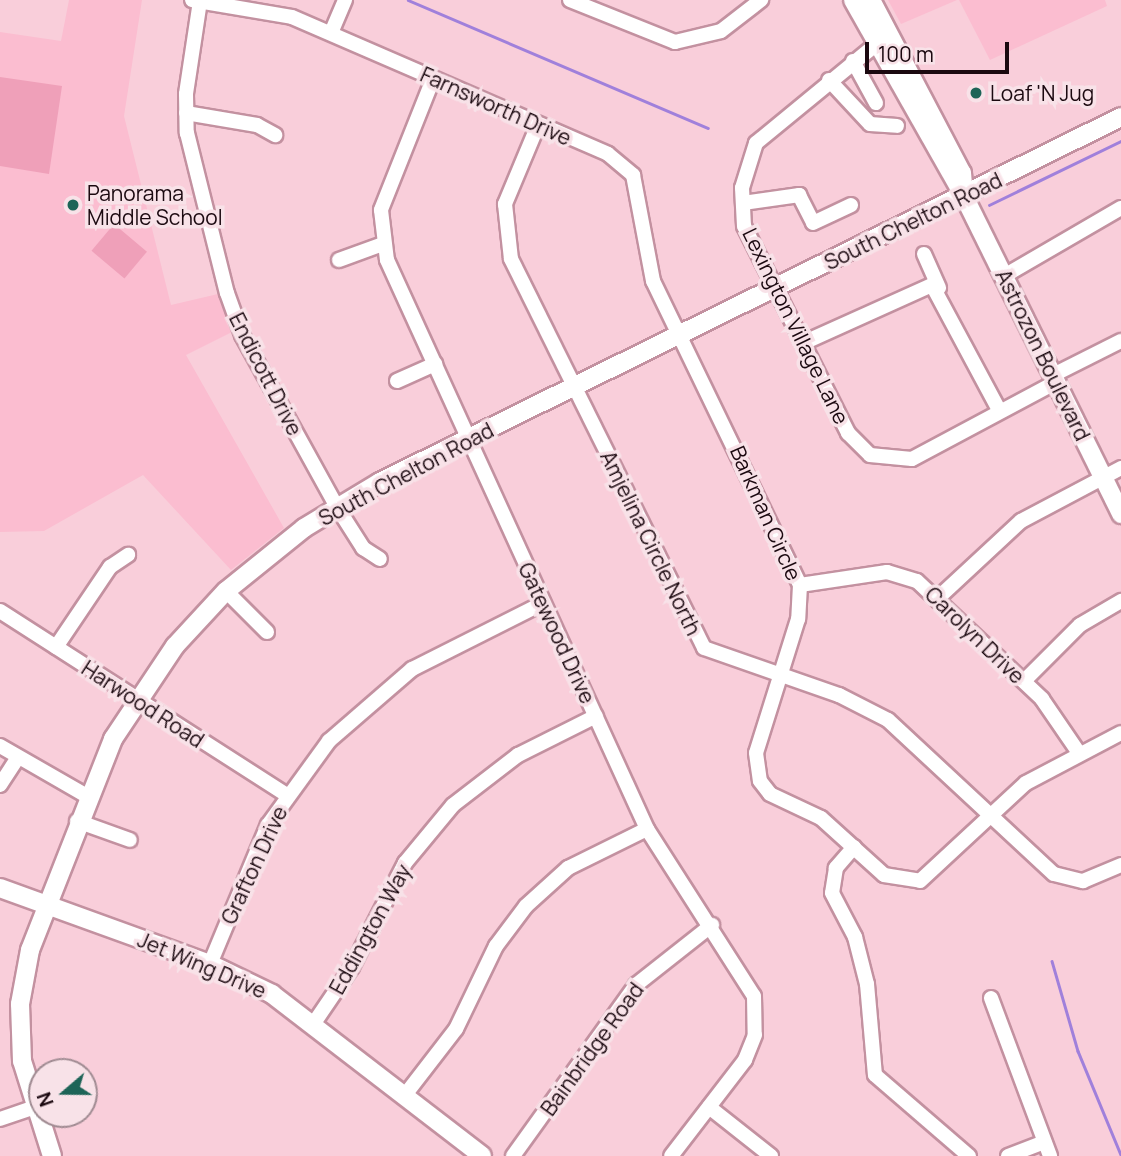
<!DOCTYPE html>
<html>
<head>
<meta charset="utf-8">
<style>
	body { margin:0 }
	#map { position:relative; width:1121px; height:1156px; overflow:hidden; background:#f9ceda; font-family:Manrope,sans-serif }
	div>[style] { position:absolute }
	.built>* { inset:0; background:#fbbdd0 }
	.green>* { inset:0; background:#efa0b9; transform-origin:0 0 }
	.stream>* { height:2.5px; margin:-1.25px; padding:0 1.25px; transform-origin:1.25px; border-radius:1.25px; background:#a080db }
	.roads { filter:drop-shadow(2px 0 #c391a0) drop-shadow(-2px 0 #c391a0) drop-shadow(0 2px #c391a0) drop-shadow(0 -2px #c391a0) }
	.minor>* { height:14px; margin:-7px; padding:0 7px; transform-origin:7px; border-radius:7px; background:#fff }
	.major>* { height:18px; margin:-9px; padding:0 9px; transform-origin:9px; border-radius:9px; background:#fff }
	.dots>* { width:19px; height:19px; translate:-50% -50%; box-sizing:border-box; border:4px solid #f8e2e8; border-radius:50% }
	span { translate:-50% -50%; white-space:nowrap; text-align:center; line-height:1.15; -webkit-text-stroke:7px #f8e2e8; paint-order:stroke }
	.poi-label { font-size:21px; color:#1b0910 }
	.left { translate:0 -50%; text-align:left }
	.street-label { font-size:21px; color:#1b0910 }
	.north { position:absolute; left:28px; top:1058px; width:70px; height:70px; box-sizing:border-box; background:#f8e2e8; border:2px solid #a08b92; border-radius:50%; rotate:250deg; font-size:19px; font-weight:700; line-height:28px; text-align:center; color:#1b0910 }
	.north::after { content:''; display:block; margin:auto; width:24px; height:32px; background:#1d6457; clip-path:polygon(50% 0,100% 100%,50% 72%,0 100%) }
	.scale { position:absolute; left:865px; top:42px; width:144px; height:32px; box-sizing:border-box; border:4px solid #1b0910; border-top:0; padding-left:9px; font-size:21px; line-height:24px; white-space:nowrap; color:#1b0910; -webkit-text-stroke:5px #f8e2e8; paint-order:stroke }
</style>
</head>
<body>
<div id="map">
	<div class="built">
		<i style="clip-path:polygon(69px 0,142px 0,124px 116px,171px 305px,218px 294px,232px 332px,186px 355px,284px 528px,231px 570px,143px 475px,44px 531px,0 532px,0 32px,61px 41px)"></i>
		<i style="clip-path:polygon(888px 0,957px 0,901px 24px)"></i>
		<i style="clip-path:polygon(959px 0,1105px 0,1107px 6px,990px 60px)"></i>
	</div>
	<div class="green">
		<i style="clip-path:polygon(0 77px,62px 86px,49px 174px,0 166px)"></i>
		<i style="left:114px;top:224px;width:43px;height:35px;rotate:40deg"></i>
	</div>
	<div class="stream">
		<i style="left:408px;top:0;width:326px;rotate:23.1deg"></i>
		<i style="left:989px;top:205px;width:147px;rotate:-25.9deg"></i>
		<i style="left:1052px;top:961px;width:94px;rotate:73.9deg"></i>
		<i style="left:1078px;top:1051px;width:113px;rotate:67.5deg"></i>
	</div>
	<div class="roads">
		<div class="minor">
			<i style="left:192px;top:0;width:101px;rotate:9.6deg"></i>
			<i style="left:292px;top:17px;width:344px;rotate:23.4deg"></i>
			<i style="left:608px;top:154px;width:33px;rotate:40deg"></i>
			<i style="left:633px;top:175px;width:108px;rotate:79.3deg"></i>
			<i style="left:653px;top:281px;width:338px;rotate:64.2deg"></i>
			<i style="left:800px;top:585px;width:34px;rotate:93deg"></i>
			<i style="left:798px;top:619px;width:140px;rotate:107.4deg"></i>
			<i style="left:756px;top:753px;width:28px;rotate:82deg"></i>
			<i style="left:760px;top:781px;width:16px;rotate:52deg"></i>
			<i style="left:770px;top:794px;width:56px;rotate:25.2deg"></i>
			<i style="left:821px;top:818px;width:85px;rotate:42.1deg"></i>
			<i style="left:884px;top:875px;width:36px;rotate:9deg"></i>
			<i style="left:920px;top:881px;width:144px;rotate:-42.8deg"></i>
			<i style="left:1026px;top:783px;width:107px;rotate:-27.8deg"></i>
			<i style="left:570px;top:0;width:113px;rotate:21.8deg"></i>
			<i style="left:675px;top:42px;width:47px;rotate:-13.4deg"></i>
			<i style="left:721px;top:31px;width:51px;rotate:-37.8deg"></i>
			<i style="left:200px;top:1px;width:94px;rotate:98.6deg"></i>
			<i style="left:186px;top:94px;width:39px;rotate:89deg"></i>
			<i style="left:187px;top:133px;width:165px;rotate:76deg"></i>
			<i style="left:227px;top:293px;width:45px;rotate:70.3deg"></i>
			<i style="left:242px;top:335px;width:196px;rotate:61.1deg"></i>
			<i style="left:337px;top:507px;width:49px;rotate:57.6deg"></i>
			<i style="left:363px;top:548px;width:20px;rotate:33deg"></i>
			<i style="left:331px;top:33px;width:36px;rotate:-67deg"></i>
			<i style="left:879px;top:42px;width:159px;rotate:140.6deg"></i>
			<i style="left:756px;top:143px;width:47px;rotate:107.3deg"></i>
			<i style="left:742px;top:188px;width:38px;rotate:87deg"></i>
			<i style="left:744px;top:226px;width:232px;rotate:63.3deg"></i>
			<i style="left:848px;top:433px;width:31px;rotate:45deg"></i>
			<i style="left:870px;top:455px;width:42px;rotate:5.4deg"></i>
			<i style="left:912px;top:459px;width:163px;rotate:-28.1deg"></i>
			<i style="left:853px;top:61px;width:48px;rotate:61.3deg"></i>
			<i style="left:433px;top:79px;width:141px;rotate:111.7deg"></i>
			<i style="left:381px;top:210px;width:50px;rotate:83.2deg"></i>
			<i style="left:387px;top:260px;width:626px;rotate:65.44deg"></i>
			<i style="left:647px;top:829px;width:198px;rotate:57.4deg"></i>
			<i style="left:754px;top:996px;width:39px;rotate:89deg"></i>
			<i style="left:755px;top:1035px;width:27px;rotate:112deg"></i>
			<i style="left:745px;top:1060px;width:121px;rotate:127.6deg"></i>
			<i style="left:829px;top:80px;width:60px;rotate:47deg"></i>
			<i style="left:870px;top:124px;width:27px;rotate:4deg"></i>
			<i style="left:186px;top:113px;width:72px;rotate:9.6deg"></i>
			<i style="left:257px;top:125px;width:21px;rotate:29deg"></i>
			<i style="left:538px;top:125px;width:86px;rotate:112.7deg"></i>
			<i style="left:505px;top:204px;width:55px;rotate:83.8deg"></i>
			<i style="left:511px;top:259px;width:434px;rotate:63.6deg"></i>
			<i style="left:704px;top:648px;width:143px;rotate:19.2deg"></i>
			<i style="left:839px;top:695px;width:55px;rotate:27deg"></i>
			<i style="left:888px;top:720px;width:226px;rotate:42.9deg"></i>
			<i style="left:1054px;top:874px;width:30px;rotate:14deg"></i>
			<i style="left:1083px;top:881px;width:41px;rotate:-22.8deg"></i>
			<i style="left:743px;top:203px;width:57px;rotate:-8.1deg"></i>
			<i style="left:799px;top:195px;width:31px;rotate:63deg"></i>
			<i style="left:813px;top:223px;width:42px;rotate:-25.3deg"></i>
			<i style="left:924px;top:254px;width:37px;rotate:66deg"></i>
			<i style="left:339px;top:260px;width:47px;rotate:-20deg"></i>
			<i style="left:1004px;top:276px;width:135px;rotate:-30.2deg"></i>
			<i style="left:803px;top:343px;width:141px;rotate:-24.2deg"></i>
			<i style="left:932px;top:285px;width:142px;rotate:61.8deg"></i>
			<i style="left:1053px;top:375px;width:76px;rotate:-26.6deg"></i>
			<i style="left:397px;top:381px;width:42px;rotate:-24.1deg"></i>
			<i style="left:800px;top:585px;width:88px;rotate:-8.5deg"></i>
			<i style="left:887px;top:572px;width:31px;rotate:17deg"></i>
			<i style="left:917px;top:581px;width:172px;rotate:43.3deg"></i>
			<i style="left:1042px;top:699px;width:65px;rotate:55.6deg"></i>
			<i style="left:226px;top:591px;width:58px;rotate:45deg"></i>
			<i style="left:938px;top:598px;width:113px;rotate:-42.9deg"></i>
			<i style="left:1021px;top:521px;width:113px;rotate:-27.9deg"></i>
			<i style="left:0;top:611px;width:341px;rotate:32.7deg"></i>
			<i style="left:56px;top:647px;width:97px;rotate:-56deg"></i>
			<i style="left:110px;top:567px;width:22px;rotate:-34deg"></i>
			<i style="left:1024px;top:681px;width:79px;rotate:-45deg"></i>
			<i style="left:1080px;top:625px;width:48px;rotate:-30.3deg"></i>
			<i style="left:0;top:746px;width:100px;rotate:29.9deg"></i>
			<i style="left:0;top:785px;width:33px;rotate:-57deg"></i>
			<i style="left:77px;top:821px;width:56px;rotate:19.7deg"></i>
			<i style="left:854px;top:847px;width:28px;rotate:131deg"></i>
			<i style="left:836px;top:868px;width:25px;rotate:99deg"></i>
			<i style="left:832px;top:893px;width:50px;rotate:62.4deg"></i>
			<i style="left:855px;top:937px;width:49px;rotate:75.7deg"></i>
			<i style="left:867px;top:984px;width:91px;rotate:85deg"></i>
			<i style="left:875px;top:1075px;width:124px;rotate:40.8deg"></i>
			<i style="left:210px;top:964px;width:151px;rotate:-67.4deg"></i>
			<i style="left:268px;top:825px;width:104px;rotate:-54deg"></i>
			<i style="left:329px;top:741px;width:110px;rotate:-40.9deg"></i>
			<i style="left:412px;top:669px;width:147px;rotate:-26.7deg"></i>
			<i style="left:991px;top:998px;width:169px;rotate:69.5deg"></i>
			<i style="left:314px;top:1023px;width:68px;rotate:-55.8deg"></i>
			<i style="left:352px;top:967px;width:117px;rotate:-63deg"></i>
			<i style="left:405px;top:863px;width:75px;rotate:-50.4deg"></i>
			<i style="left:453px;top:805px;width:82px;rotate:-37.6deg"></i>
			<i style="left:518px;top:755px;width:87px;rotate:-26.6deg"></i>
			<i style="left:405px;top:1095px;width:83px;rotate:-52.3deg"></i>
			<i style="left:456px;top:1029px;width:92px;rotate:-64.3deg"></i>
			<i style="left:496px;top:946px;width:50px;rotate:-53.1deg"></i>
			<i style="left:526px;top:906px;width:57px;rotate:-42.1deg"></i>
			<i style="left:568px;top:868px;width:88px;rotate:-26.3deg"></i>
			<i style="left:709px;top:1107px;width:79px;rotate:38.3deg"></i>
			<i style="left:0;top:1119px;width:36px;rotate:-19deg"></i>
			<i style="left:513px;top:1156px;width:211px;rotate:-54.3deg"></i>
			<i style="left:636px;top:985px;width:97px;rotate:-38.3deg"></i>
			<i style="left:1008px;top:1156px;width:39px;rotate:-21deg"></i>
		</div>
		<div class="major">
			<i style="left:853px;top:0;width:225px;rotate:60.5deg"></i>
			<i style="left:964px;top:196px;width:355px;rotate:63.7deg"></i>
			<i style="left:871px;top:0;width:195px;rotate:62.3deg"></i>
			<i style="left:962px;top:173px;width:23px;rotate:85deg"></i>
			<i style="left:0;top:888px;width:223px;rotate:19.9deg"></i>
			<i style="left:210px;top:964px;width:69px;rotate:25.8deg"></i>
			<i style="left:272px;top:994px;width:265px;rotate:37.6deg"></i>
			<i style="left:52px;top:1156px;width:100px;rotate:-107.5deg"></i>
			<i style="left:22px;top:1061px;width:57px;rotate:-92deg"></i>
			<i style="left:20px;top:1004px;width:55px;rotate:-79.5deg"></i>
			<i style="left:30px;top:950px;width:227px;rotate:-68.5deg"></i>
			<i style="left:113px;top:739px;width:112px;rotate:-56.3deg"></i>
			<i style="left:175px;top:646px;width:75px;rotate:-47.2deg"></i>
			<i style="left:226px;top:591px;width:100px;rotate:-38.9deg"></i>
			<i style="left:304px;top:528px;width:89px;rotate:-31.2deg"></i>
			<i style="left:380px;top:482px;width:826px;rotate:-26.22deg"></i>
		</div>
	</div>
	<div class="dots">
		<i style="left:976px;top:93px;background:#1d6457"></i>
		<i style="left:73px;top:205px;background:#1d6457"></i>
	</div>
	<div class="poi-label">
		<span class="left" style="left:990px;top:93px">Loaf 'N Jug</span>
		<span class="left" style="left:87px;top:205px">Panorama<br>Middle School</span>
	</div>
	<div class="street-label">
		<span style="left:496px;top:106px;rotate:24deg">Farnsworth Drive</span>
		<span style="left:913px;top:221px;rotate:-26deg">South Chelton Road</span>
		<span style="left:796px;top:326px;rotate:64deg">Lexington Village Lane</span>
		<span style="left:1043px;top:355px;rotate:64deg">Astrozon Boulevard</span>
		<span style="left:266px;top:374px;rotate:63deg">Endicott Drive</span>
		<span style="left:406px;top:474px;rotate:-28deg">South Chelton Road</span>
		<span style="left:766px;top:513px;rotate:66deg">Barkman Circle</span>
		<span style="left:651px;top:543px;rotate:64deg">Amjelina Circle North</span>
		<span style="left:557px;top:633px;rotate:65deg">Gatewood Drive</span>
		<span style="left:975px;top:635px;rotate:44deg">Carolyn Drive</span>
		<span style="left:143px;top:704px;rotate:33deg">Harwood Road</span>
		<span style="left:254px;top:865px;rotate:-65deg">Grafton Drive</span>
		<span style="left:370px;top:929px;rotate:-61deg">Eddington Way</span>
		<span style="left:202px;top:965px;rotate:23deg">Jet Wing Drive</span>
		<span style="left:592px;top:1049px;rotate:-54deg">Bainbridge Road</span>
	</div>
	<div class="north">N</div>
	<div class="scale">100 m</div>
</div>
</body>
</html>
